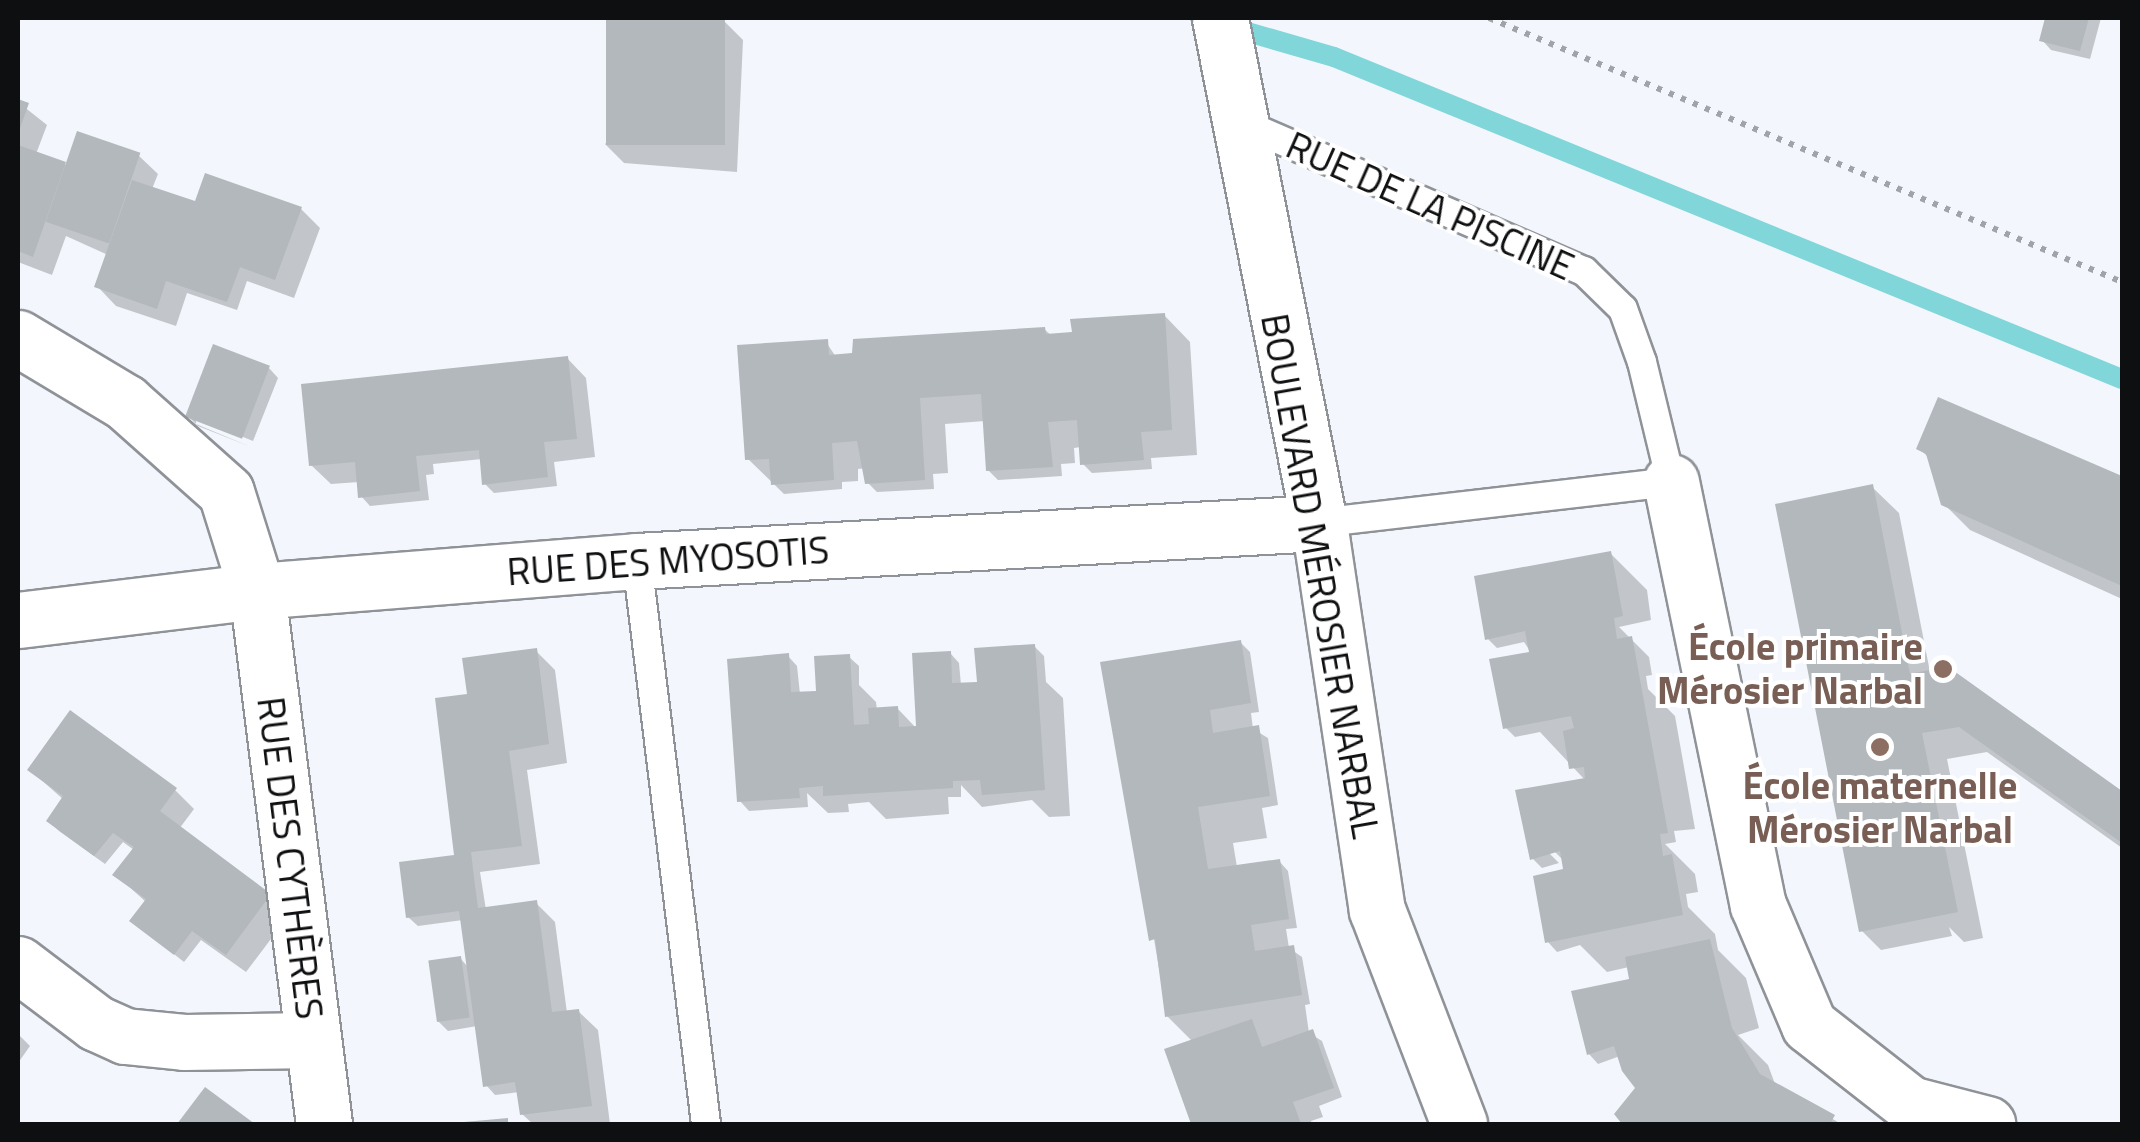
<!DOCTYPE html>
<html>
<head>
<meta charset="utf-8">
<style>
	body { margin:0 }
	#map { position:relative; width:2140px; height:1142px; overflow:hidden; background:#f3f7fd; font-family:"Titillium Web",sans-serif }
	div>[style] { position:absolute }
	.shadow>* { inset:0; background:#0003 }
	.stream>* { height:20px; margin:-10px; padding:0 10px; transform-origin:10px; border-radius:10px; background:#81d6d9 }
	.building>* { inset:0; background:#b3b8bd; transform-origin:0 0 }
	.path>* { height:6px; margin-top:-3px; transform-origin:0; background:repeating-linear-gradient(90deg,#a0a3a8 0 5px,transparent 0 13px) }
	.roads { filter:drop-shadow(2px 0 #8f9398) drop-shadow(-2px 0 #8f9398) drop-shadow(0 2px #8f9398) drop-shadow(0 -2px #8f9398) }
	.service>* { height:28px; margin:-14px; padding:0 14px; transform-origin:14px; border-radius:14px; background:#fff }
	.minor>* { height:55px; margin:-27.5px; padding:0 27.5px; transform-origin:27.5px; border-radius:27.5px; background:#fff }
	.dots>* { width:28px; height:28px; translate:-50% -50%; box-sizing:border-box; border:5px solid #fff; border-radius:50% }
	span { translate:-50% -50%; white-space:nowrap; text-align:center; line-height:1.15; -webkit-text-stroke:8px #fff; paint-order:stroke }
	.street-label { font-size:38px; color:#0e0f11 }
	.education-label { font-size:38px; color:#785e54; font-weight:700 }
	.right { translate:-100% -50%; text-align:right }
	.frame { position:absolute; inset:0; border:20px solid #0e0f11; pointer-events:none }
</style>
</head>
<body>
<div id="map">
	<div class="shadow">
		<i style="clip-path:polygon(2047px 18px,2101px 18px,2090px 59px,2051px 50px,2042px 40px)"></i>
		<i style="clip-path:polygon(724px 21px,743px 40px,737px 172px,624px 163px,605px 144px)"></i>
		<i style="clip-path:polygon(18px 102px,47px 125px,36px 154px,69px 166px,138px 155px,158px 174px,152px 189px,196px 204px,301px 209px,320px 228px,294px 298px,247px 281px,237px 310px,187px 293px,176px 326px,116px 306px,97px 286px,108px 255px,66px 236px,52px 275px,18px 262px)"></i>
		<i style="clip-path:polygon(1164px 315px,1190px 342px,1197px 455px,1151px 458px,1152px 469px,1092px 473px,1083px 464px,1081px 447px,1074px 448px,1075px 463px,1061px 464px,1062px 476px,998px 480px,988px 470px,985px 421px,945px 424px,948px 473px,933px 474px,934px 489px,877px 492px,867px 482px,866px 468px,858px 469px,858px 481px,842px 482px,842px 489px,784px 494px,748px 459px,826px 342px,836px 357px,1044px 329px,1052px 336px)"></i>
		<i style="clip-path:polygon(567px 358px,586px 378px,595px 457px,554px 462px,557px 486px,494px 493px,485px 484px,482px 459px,433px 464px,434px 474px,426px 475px,429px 500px,370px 506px,361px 496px,359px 482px,331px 484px,311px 465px)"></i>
		<i style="clip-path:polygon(269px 368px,278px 378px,253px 441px,196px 418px,196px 424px,251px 447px,198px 426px,188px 416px)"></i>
		<i style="clip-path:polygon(1939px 400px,2122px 479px,2122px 599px,1970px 530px,1943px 503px,1930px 459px,1919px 448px)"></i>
		<i style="clip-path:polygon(1872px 487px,1899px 513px,1930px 672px,1946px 669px,2122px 794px,2122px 848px,1987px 752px,1947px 759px,1983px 938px,1964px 942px,1949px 927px,1952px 936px,1881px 950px,1862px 931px)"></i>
		<i style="clip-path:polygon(1611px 554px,1647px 590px,1651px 620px,1619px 627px,1649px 657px,1652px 675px,1646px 676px,1648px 689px,1675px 716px,1695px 829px,1674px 831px,1676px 842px,1665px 844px,1695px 874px,1698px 892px,1686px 894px,1688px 907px,1715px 934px,1718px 950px,1746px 978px,1759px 1028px,1738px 1035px,1768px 1065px,1775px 1084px,1841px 1124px,1625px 1124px,1617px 1114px,1638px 1088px,1620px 1056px,1598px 1064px,1589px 1054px,1632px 980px,1629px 967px,1607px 972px,1580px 945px,1557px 952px,1548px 942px,1566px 871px,1564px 861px,1545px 842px,1542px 846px,1559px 863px,1542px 868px,1532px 858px,1585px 780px,1540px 732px,1515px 737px,1505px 727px,1532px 654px,1524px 642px,1497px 648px,1488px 639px)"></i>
		<i style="clip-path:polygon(1240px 642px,1250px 652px,1259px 712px,1251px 713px,1253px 729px,1268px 738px,1278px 805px,1262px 808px,1267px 838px,1233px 843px,1237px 867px,1279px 861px,1288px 871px,1297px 928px,1286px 929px,1289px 948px,1302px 957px,1310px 1004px,1305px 1005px,1309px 1033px,1322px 1041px,1342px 1097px,1319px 1106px,1323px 1117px,1311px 1121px,1312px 1124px,1194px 1124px,1187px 1107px,1193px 1042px,1167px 1016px,1127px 779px)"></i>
		<i style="clip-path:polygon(1034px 646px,1044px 656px,1046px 682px,1063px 698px,1070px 816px,1049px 817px,1032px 800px,982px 807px,961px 785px,961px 797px,948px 797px,949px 814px,886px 819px,869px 802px,848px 804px,849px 812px,828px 813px,807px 793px,808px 807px,749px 811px,740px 801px,788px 656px,797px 666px,800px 694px,819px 693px,849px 657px,859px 666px,859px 685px,876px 702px,877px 710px,897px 708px,919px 731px,950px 653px,959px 663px,961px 685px,980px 685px)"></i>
		<i style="clip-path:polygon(536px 651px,555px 670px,567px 763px,527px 770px,540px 864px,480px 872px,486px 910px,536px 903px,555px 922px,567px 1013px,578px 1011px,598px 1030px,610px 1124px,533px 1124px,522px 1114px,519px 1092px,495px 1095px,486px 1085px,477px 1026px,448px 1031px,438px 1021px,460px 958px,469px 968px,463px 920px,418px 926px,408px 917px,457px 856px,466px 696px)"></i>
		<i style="clip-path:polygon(30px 770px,175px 790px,194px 809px,179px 829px,289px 915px,246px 972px,201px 940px,184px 962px,132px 921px,146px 902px,116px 875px,134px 850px,123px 842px,105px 864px,59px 831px,49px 821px,64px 800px)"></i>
		<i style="clip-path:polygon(18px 1034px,30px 1046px,18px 1063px)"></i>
	</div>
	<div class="stream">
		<i style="left:1227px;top:26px;width:111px;rotate:16.2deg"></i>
		<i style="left:1334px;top:57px;width:851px;rotate:22.23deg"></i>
	</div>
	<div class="building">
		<i style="left:606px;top:18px;width:119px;height:127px"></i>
		<i style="clip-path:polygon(2045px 18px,2089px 18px,2080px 51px,2039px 41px)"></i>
		<i style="clip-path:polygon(18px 99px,29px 103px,18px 134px)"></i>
		<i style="left:77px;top:131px;width:67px;height:96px;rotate:19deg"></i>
		<i style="clip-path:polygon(18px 145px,66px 162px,33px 257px,18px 251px)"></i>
		<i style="clip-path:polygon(205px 173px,302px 207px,275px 280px,240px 267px,227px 302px,166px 281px,157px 309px,94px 287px,132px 180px,195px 201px)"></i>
		<i style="clip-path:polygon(1165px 313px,1172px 430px,1141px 432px,1144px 460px,1080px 465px,1077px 420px,1048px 422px,1053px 467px,986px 471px,981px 394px,920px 398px,925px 480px,865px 484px,857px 441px,832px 443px,834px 480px,771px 485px,769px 459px,745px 460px,737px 345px,828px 339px,829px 355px,852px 353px,853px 339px,1045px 327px,1046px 334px,1072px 332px,1070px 319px)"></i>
		<i style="left:213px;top:344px;width:61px;height:78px;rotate:21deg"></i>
		<i style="clip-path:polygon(568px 356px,577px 439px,544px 442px,548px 477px,482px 485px,479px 450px,416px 456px,420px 491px,358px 498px,355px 462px,309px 466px,301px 384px)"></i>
		<i style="clip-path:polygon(1938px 397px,2122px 476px,2122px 586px,1941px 505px,1926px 454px,1916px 449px)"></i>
		<i style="clip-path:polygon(1873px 484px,1910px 674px,1947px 666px,2122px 791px,2122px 843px,1959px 727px,1922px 733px,1958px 912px,1859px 932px,1775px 504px)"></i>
		<i style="clip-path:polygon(1611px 551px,1623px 616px,1614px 618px,1617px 639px,1632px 636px,1668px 833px,1660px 834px,1663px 856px,1672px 854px,1683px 915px,1545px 943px,1533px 876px,1563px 869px,1560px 851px,1530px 860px,1515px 790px,1585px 778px,1584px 767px,1569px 769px,1563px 731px,1574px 728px,1571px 716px,1503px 729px,1489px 659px,1529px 652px,1525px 631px,1485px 640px,1474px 576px)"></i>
		<i style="clip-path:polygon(1241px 640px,1251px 703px,1210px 710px,1213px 733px,1259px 725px,1270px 796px,1198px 807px,1208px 869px,1280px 859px,1289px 919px,1251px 925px,1255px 951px,1294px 945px,1302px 995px,1165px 1017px,1155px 939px,1149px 941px,1100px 662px)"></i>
		<i style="clip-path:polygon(1035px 644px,1045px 790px,982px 795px,980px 780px,953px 781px,953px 788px,823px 796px,823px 786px,799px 788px,800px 798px,737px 802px,727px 659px,789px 653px,791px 692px,816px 691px,814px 656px,850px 654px,854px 725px,869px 724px,868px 708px,898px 706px,899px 727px,916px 726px,912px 653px,951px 651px,952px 683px,977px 682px,974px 648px)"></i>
		<i style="clip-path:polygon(537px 648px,549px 744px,509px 751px,522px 846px,471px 852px,475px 886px,478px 908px,537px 900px,552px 1012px,579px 1009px,592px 1106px,520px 1115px,515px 1082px,483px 1087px,459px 911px,406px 918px,399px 862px,454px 855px,435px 698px,467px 694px,462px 658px)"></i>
		<i style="clip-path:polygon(70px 710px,177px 788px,160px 811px,271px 894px,226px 955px,192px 931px,174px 955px,129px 921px,146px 899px,112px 875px,134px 847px,113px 833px,94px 856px,46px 821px,63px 796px,27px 770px)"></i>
		<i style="clip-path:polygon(1710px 939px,1732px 1028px,1760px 1074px,1835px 1115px,1830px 1124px,1622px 1124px,1614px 1114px,1635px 1088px,1622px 1071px,1614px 1046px,1587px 1055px,1571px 991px,1629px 979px,1625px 957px)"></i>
		<i style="left:461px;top:956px;width:62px;height:33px;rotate:82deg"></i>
		<i style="clip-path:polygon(1252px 1019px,1262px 1047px,1313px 1029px,1334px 1088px,1293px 1102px,1301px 1124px,1191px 1124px,1164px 1049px)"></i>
		<i style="clip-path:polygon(205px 1087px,255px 1124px,177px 1124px)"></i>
		<i style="clip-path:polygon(508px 1118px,508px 1124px,465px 1124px,464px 1122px)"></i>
	</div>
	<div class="path">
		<i style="left:1489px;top:18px;width:686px;rotate:22.64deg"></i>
	</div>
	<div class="roads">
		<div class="service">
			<i style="left:1239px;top:122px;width:376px;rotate:23.4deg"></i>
			<i style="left:1584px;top:271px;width:54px;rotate:44.3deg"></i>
			<i style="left:1623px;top:309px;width:56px;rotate:70.3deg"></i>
			<i style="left:1642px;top:362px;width:123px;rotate:76.4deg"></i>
			<i style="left:1671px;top:482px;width:354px;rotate:173.4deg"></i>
			<i style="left:637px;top:561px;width:567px;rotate:83.01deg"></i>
		</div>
		<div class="minor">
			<i style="left:1220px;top:18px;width:515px;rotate:78.91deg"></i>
			<i style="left:1319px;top:523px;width:391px;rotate:81.5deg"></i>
			<i style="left:1377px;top:910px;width:229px;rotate:69deg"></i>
			<i style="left:18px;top:338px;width:125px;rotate:30.9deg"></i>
			<i style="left:125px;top:402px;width:135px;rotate:41.7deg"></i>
			<i style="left:226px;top:492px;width:104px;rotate:72.6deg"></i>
			<i style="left:257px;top:591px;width:537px;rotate:82.84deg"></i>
			<i style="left:1671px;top:482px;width:432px;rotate:78.4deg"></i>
			<i style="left:1758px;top:905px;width:130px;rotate:67deg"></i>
			<i style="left:1809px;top:1025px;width:128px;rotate:38deg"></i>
			<i style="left:1910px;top:1104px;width:80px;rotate:14.6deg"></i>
			<i style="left:18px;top:620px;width:241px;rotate:-6.9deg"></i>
			<i style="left:257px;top:591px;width:381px;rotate:-4.5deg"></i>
			<i style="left:637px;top:561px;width:683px;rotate:-3.19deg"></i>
			<i style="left:18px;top:964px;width:98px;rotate:37.1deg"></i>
			<i style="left:96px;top:1023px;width:32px;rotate:24deg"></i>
			<i style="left:125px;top:1036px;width:59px;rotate:5.8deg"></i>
			<i style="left:184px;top:1042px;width:129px;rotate:-0.9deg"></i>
		</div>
	</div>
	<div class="dots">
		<i style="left:1943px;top:669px;background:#8d6e63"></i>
		<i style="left:1880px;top:747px;background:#8d6e63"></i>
	</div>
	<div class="street-label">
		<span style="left:1430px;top:206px;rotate:24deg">RUE DE LA PISCINE</span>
		<span style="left:668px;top:561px;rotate:-4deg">RUE DES MYOSOTIS</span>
		<span style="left:1320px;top:576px;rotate:80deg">BOULEVARD MÉROSIER NARBAL</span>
		<span style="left:290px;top:858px;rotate:83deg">RUE DES CYTHÈRES</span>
	</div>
	<div class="education-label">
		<span class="right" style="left:1923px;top:669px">École primaire<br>Mérosier Narbal</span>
		<span style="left:1880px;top:808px">École maternelle<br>Mérosier Narbal</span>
	</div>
	<div class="frame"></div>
</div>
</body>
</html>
